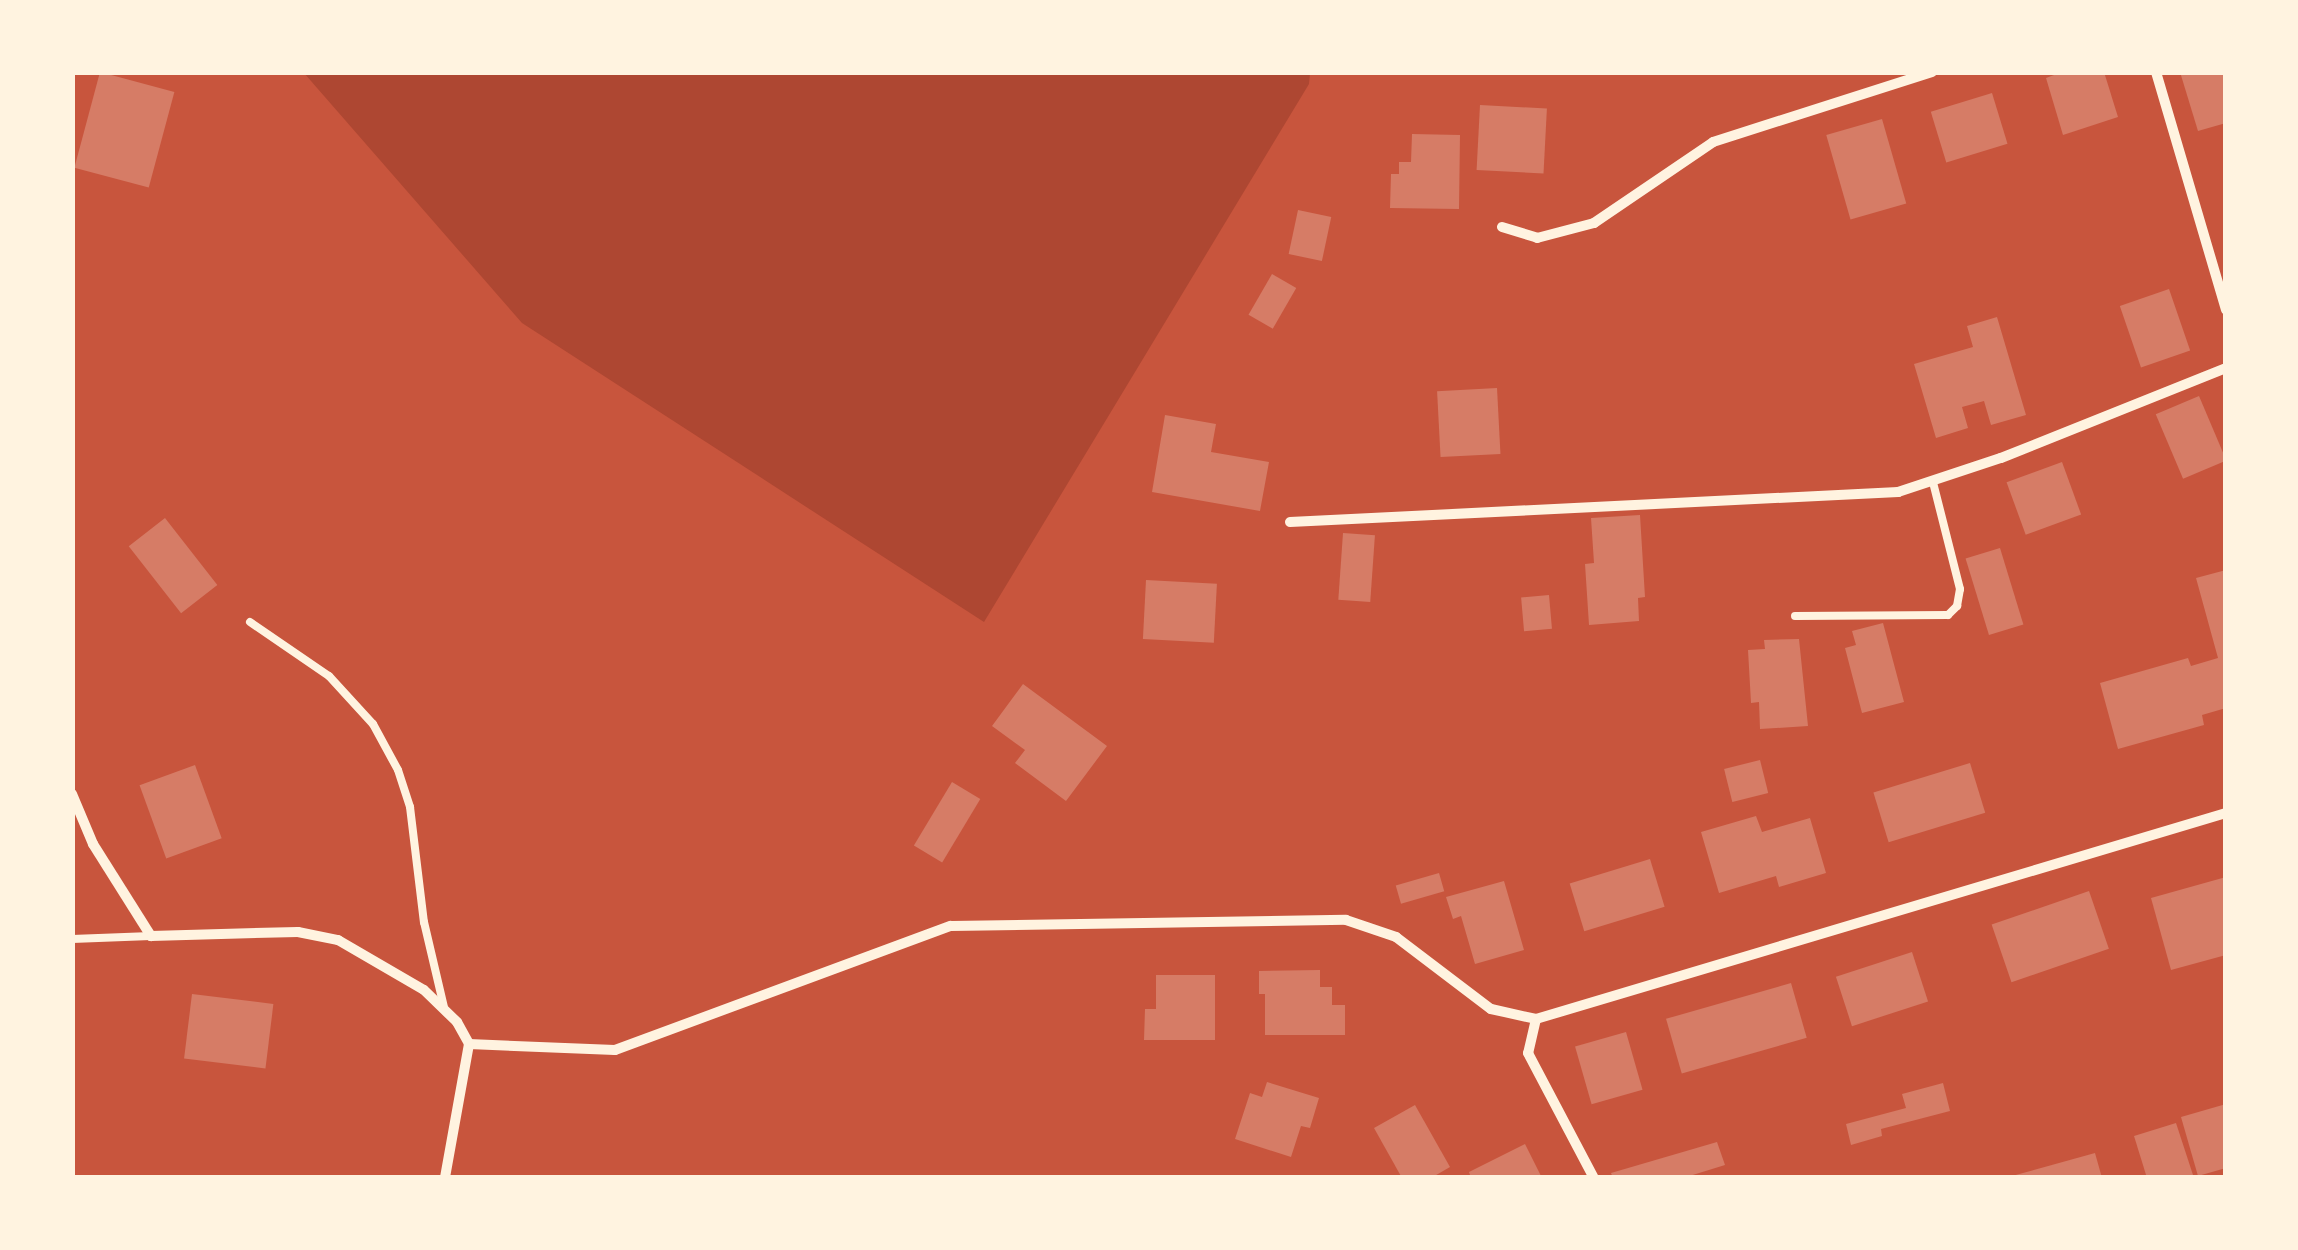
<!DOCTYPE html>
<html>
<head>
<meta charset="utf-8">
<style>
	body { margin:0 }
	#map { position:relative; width:2298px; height:1250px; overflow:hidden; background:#c8553d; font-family:Montserrat,sans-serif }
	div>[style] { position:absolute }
	.green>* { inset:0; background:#ae4732 }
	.building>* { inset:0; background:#d67c66; transform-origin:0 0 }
	.service>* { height:8px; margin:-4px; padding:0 4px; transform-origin:4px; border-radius:4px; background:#fff3e0 }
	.minor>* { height:10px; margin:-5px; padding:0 5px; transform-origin:5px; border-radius:5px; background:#fff3e0 }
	span { translate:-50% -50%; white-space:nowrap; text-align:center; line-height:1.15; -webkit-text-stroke:10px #fff3e0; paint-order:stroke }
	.frame { position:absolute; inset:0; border:75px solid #fff3e0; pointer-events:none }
</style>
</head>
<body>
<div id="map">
	<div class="green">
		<i style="clip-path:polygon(304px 73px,1310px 73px,1309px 84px,984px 622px,522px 323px)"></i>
	</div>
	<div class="building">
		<i style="left:100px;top:72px;width:77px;height:99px;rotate:15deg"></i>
		<i style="clip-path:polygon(2062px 72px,2104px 72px,2118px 117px,2063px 135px,2046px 78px)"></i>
		<i style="clip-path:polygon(2180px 72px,2226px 72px,2226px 123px,2198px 131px)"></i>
		<i style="left:1992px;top:93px;width:53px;height:64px;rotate:73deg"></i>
		<i style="left:1480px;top:105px;width:67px;height:65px;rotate:3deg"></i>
		<i style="left:1882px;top:119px;width:88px;height:58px;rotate:74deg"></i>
		<i style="clip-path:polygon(1412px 134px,1460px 135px,1459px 209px,1390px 208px,1391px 174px,1399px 174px,1399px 162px,1411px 162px)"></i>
		<i style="left:1298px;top:210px;width:34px;height:45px;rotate:12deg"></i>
		<i style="left:1272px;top:274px;width:28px;height:47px;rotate:30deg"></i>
		<i style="left:2169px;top:289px;width:65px;height:52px;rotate:71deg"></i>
		<i style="clip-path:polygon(1997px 317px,2026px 415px,1991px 425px,1984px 401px,1962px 407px,1968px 428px,1936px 438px,1914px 364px,1973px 347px,1967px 326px)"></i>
		<i style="left:1497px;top:388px;width:66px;height:60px;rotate:87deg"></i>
		<i style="left:2199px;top:396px;width:70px;height:47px;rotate:67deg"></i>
		<i style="clip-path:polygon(1165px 415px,1216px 424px,1211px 452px,1269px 462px,1260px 511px,1152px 492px)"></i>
		<i style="left:2062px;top:462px;width:56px;height:59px;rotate:70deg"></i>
		<i style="clip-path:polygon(1640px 515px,1645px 597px,1638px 598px,1639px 621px,1589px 625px,1585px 564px,1594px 563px,1591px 518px)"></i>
		<i style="left:165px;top:518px;width:85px;height:46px;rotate:52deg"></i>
		<i style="left:1343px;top:533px;width:32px;height:67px;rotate:4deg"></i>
		<i style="left:2000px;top:548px;width:80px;height:36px;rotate:73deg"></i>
		<i style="clip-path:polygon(2226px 570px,2226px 708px,2202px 715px,2204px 725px,2118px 749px,2100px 683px,2188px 658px,2191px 666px,2218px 658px,2196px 578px)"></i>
		<i style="left:1146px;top:580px;width:71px;height:59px;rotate:3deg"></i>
		<i style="left:1549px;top:595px;width:34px;height:28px;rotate:85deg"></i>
		<i style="clip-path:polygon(1883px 623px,1904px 702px,1862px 713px,1845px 648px,1856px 645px,1852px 631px)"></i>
		<i style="clip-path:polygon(1799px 639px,1808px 726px,1760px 729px,1759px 702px,1751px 703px,1748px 650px,1765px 649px,1764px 640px)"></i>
		<i style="clip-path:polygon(1023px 684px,1107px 746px,1066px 801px,1015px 763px,1025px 750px,992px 726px)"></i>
		<i style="left:1760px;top:760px;width:34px;height:37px;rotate:76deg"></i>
		<i style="left:1970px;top:763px;width:52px;height:101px;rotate:73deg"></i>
		<i style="left:195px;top:765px;width:78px;height:59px;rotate:70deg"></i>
		<i style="left:952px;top:782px;width:33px;height:74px;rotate:31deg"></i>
		<i style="clip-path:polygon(1756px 816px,1762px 832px,1810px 818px,1826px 873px,1779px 887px,1776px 876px,1719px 893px,1701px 832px)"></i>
		<i style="left:1650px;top:859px;width:50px;height:84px;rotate:73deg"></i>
		<i style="left:1439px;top:873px;width:19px;height:45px;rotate:74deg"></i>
		<i style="clip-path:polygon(2226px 877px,2226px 955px,2171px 970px,2151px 898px)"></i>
		<i style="clip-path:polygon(1504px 881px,1524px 950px,1475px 964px,1461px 916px,1453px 919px,1446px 897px)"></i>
		<i style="left:2089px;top:891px;width:61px;height:103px;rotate:71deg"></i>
		<i style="left:1912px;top:952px;width:52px;height:80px;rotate:72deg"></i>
		<i style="clip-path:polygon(1320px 970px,1320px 987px,1332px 987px,1332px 1005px,1345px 1005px,1345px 1035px,1265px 1035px,1265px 994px,1259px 994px,1259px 971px)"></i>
		<i style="clip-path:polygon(1156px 975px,1215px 975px,1215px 1040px,1144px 1040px,1145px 1009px,1156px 1009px)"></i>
		<i style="left:1791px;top:983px;width:57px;height:130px;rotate:74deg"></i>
		<i style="left:192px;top:994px;width:82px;height:65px;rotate:7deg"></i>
		<i style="left:1626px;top:1032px;width:60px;height:53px;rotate:74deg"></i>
		<i style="clip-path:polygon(1267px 1082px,1319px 1098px,1310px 1128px,1301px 1126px,1291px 1157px,1235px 1139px,1250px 1093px,1262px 1097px)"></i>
		<i style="clip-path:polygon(1943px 1083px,1950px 1111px,1881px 1129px,1882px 1136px,1851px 1145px,1846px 1124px,1906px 1108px,1902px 1094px)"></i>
		<i style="clip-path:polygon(2226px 1104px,2226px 1168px,2198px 1176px,2181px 1117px)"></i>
		<i style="clip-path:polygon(1415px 1105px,1450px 1167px,1431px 1178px,1402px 1178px,1374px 1128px)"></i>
		<i style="clip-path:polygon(2176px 1123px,2193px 1175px,2147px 1178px,2134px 1136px)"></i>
		<i style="clip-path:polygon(1717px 1142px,1725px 1165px,1683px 1178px,1613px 1178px,1611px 1173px)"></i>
		<i style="clip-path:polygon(1525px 1144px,1542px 1178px,1471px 1178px,1469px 1172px)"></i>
		<i style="clip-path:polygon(2095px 1153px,2102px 1178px,2013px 1178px,2012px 1176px)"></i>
	</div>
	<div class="service">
		<i style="left:1795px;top:616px;width:153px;rotate:-0.4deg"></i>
		<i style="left:1948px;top:615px;width:13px;rotate:-45deg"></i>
		<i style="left:1957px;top:606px;width:17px;rotate:-80deg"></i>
		<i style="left:1960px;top:589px;width:110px;rotate:-104.2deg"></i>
		<i style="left:250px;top:622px;width:96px;rotate:34.4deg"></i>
		<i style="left:329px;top:676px;width:65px;rotate:47.5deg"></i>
		<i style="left:373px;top:724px;width:52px;rotate:61.5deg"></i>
		<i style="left:398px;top:770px;width:39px;rotate:72deg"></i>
		<i style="left:410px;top:807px;width:116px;rotate:83.1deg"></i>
		<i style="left:424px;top:922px;width:87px;rotate:76.8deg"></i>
		<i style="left:72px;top:939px;width:79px;rotate:-2.2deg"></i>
	</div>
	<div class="minor">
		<i style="left:2156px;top:72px;width:248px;rotate:73.6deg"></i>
		<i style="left:1502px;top:227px;width:37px;rotate:17deg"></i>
		<i style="left:1537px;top:238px;width:59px;rotate:-14.7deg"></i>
		<i style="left:1594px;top:223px;width:144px;rotate:-34.2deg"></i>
		<i style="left:1713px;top:142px;width:230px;rotate:-17.7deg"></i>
		<i style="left:1290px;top:522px;width:609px;rotate:-2.82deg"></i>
		<i style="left:1898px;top:492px;width:108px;rotate:-18.3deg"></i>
		<i style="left:2001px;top:458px;width:242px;rotate:-21.8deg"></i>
		<i style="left:72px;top:794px;width:54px;rotate:67.2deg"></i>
		<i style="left:93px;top:844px;width:109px;rotate:57.8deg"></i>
		<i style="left:151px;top:936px;width:147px;rotate:-1.6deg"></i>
		<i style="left:298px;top:932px;width:41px;rotate:11.3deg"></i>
		<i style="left:338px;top:940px;width:99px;rotate:30.2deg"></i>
		<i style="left:424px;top:990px;width:46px;rotate:44.1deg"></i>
		<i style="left:457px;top:1022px;width:25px;rotate:61deg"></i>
		<i style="left:469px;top:1044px;width:136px;rotate:100.2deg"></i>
		<i style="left:1536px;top:1019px;width:35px;rotate:103deg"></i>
		<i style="left:1528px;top:1053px;width:141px;rotate:62.2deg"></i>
		<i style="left:469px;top:1044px;width:146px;rotate:2.4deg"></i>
		<i style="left:615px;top:1050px;width:358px;rotate:-20.3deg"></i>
		<i style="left:951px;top:926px;width:395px;rotate:-0.9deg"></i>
		<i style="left:1346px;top:920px;width:53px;rotate:18.8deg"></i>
		<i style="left:1396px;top:937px;width:119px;rotate:37.2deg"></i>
		<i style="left:1491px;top:1009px;width:46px;rotate:12.5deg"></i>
		<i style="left:1536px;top:1019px;width:720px;rotate:-16.62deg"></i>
	</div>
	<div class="frame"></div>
</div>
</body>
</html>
